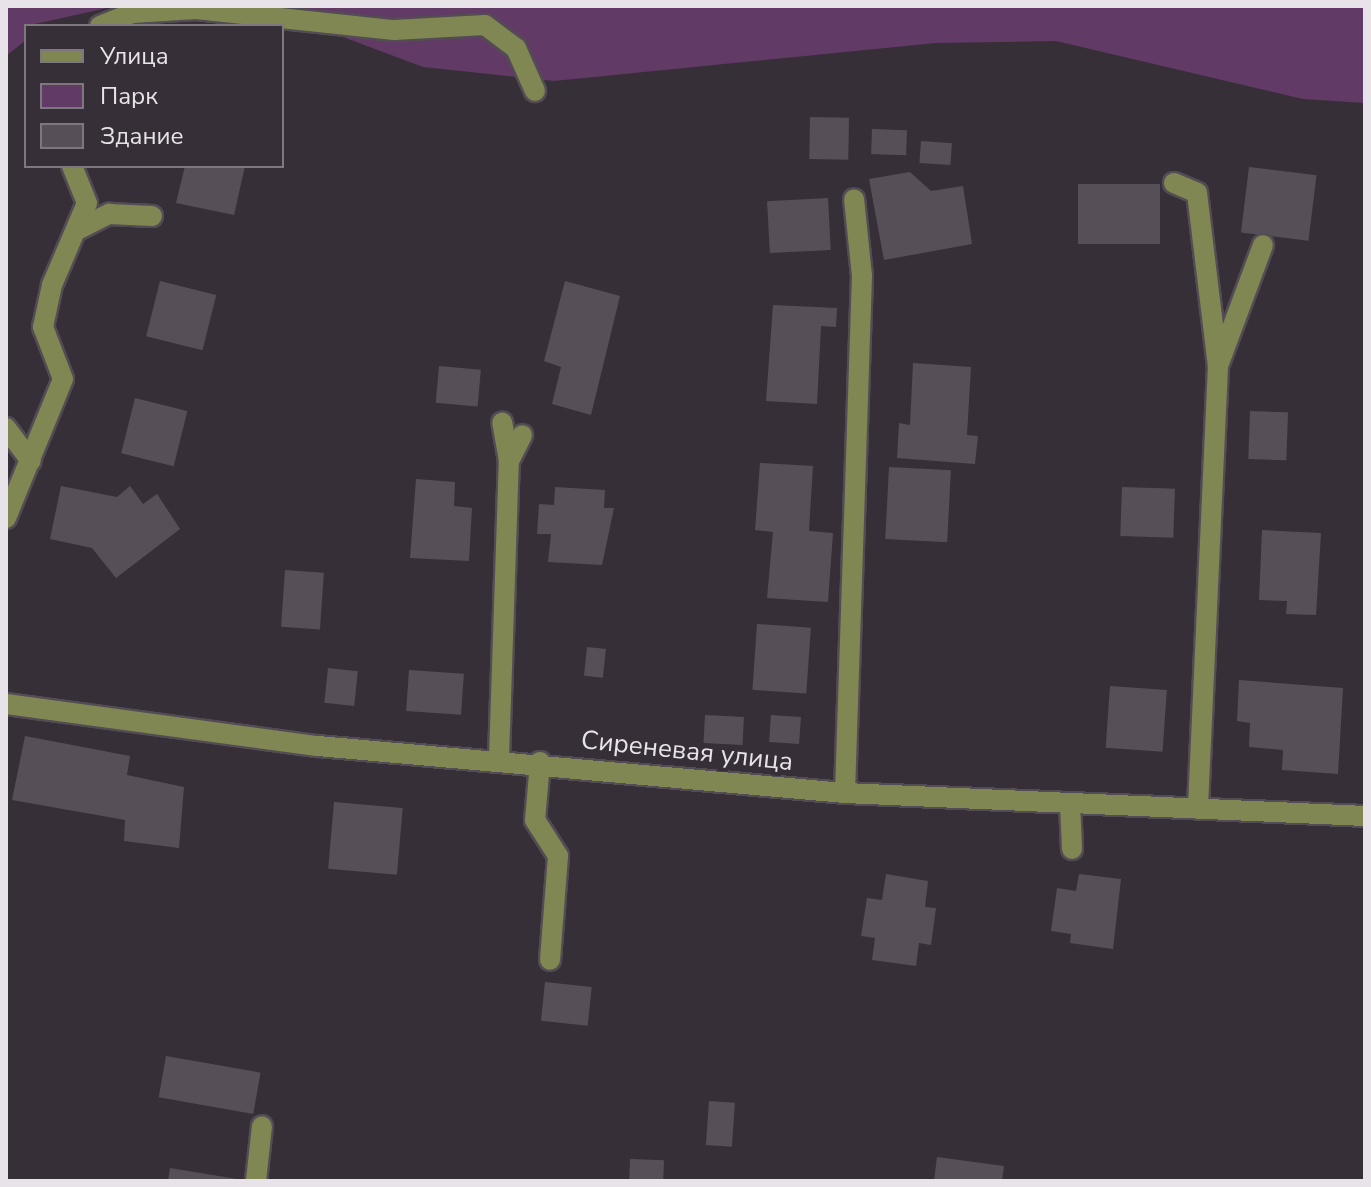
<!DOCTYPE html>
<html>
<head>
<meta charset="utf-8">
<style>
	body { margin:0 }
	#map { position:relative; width:1371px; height:1187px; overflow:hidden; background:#372f38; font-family:"Nunito Sans",sans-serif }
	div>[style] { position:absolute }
	.green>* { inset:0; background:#613a66 }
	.building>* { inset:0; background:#574f58; transform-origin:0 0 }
	.roads { filter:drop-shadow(2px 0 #534c54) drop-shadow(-2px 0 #534c54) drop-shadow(0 2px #534c54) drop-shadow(0 -2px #534c54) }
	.minor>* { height:20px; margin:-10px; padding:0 10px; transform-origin:10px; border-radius:10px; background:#818752 }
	span { translate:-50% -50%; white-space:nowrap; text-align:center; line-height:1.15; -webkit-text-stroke:8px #372f38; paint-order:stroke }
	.street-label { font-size:26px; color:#e8e3e9 }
	.frame { position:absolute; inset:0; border:8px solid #e8e3e9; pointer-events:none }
	.legend { position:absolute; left:24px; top:24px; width:260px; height:144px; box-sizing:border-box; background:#372f38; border:2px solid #7e777f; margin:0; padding:10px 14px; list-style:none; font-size:24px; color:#e8e3e9 }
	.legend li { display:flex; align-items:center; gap:16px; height:40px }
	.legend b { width:40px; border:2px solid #7e777f }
</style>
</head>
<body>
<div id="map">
	<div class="green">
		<i style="clip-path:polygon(6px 6px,116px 6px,26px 26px,26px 40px,6px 56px)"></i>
		<i style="clip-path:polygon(286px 6px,1365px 6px,1365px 103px,1303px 99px,1056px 41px,936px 43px,554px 81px,423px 67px,335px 34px)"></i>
	</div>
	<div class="building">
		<i style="left:810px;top:117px;width:39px;height:42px;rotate:1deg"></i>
		<i style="left:872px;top:129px;width:35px;height:25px;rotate:2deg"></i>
		<i style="left:921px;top:141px;width:31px;height:22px;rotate:4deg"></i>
		<i style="clip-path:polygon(185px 166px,245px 166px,234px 215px,176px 203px)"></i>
		<i style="left:1249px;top:167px;width:68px;height:66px;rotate:7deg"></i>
		<i style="clip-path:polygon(910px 172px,931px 191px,963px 186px,972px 244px,884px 260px,869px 179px)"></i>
		<i style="left:1078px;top:184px;width:82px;height:60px"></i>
		<i style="left:828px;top:198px;width:52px;height:61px;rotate:87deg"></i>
		<i style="left:160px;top:281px;width:58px;height:57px;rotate:14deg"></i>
		<i style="clip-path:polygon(565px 281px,620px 296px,591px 415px,552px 404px,561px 367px,544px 361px)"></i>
		<i style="clip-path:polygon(773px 305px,837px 308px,836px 327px,821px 326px,817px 404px,766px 401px)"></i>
		<i style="clip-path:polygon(913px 363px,971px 367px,967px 435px,978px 436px,975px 464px,897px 458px,899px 423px,910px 425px)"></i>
		<i style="left:439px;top:366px;width:42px;height:37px;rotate:5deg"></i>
		<i style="left:135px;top:398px;width:54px;height:57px;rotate:14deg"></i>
		<i style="left:1250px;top:411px;width:38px;height:48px;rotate:2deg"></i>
		<i style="clip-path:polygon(760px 463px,813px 466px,809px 531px,833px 533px,828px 602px,767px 598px,773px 532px,755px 530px)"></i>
		<i style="left:889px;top:467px;width:62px;height:72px;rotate:3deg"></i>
		<i style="clip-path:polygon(416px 479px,455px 482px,454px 506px,472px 508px,469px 561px,410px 558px)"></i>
		<i style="clip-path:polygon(61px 486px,117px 497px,130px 486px,143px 504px,157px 494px,180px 529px,116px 578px,92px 548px,50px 539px)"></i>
		<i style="clip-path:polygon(555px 487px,605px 490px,604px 508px,614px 508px,602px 565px,548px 562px,551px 534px,537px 534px,539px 504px,554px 505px)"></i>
		<i style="left:1122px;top:487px;width:53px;height:49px;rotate:2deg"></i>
		<i style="clip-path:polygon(1262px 530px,1321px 533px,1316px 615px,1286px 614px,1287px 601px,1259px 600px)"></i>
		<i style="left:285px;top:570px;width:39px;height:57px;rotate:4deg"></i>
		<i style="left:757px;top:624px;width:54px;height:66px;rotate:4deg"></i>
		<i style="left:587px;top:647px;width:19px;height:29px;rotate:6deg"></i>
		<i style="left:328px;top:668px;width:30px;height:35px;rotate:6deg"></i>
		<i style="left:409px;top:670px;width:55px;height:41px;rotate:4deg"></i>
		<i style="clip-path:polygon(1239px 680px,1343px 688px,1338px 774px,1282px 770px,1283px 750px,1249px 747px,1250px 723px,1237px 721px)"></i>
		<i style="left:1110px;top:686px;width:57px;height:62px;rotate:4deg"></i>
		<i style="left:705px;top:715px;width:39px;height:28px;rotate:3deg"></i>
		<i style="left:771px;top:715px;width:30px;height:27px;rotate:4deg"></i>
		<i style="clip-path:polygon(25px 736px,130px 756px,127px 775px,184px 787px,179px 848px,124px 841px,125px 820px,12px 800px)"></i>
		<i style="left:334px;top:802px;width:69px;height:67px;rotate:5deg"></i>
		<i style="clip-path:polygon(886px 874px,928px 881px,925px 907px,936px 908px,931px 945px,919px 943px,916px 966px,872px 960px,875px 938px,861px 936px,867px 898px,882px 900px)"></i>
		<i style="clip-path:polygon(1079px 874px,1121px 879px,1113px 949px,1070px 943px,1071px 934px,1051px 931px,1057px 888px,1076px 891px)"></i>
		<i style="left:545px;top:982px;width:47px;height:39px;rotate:6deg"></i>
		<i style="left:166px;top:1056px;width:96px;height:42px;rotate:10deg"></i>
		<i style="left:709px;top:1101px;width:26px;height:44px;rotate:4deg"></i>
		<i style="clip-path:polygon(937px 1157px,1004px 1166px,1002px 1181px,934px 1181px)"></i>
		<i style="left:630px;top:1159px;width:34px;height:22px;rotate:2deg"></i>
		<i style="clip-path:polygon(170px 1168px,237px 1179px,237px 1181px,168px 1181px)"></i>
	</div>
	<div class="roads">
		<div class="minor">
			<i style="left:100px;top:26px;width:35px;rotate:-22deg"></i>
			<i style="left:133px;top:13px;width:63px;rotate:-3.6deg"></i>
			<i style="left:196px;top:9px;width:199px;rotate:6.1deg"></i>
			<i style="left:394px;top:30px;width:91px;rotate:-3.1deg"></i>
			<i style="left:485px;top:25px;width:39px;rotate:37deg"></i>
			<i style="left:516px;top:48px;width:47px;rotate:66.2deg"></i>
			<i style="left:1174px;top:183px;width:25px;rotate:23deg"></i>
			<i style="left:1197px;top:193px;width:174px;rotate:83.1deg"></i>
			<i style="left:1218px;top:366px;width:443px;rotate:92.6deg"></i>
			<i style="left:79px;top:229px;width:34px;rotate:-27deg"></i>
			<i style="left:109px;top:214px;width:43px;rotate:2.7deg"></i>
			<i style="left:1218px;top:366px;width:129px;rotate:-69.6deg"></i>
			<i style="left:6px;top:428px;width:41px;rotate:52.9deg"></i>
			<i style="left:509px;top:461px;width:29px;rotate:-63deg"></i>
			<i style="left:6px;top:518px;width:150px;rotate:-67.7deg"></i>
			<i style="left:63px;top:379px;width:56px;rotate:-111deg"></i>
			<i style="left:43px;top:327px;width:43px;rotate:-77.9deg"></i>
			<i style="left:52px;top:285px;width:89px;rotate:-66.9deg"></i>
			<i style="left:87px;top:203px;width:40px;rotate:-112deg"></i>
			<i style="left:6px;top:704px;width:315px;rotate:7.7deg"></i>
			<i style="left:318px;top:746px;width:529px;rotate:5.1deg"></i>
			<i style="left:845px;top:793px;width:521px;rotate:2.53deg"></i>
			<i style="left:499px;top:758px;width:297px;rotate:-88.1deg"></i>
			<i style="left:509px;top:461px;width:39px;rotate:-100deg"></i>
			<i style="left:540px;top:762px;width:58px;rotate:94.9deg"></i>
			<i style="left:535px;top:820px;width:43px;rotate:57.4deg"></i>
			<i style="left:558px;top:856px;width:104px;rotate:94.4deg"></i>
			<i style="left:845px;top:793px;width:517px;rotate:-88.12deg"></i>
			<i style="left:862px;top:276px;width:77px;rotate:-95.9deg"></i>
			<i style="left:1070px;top:803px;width:46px;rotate:87.5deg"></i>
			<i style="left:256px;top:1181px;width:55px;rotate:-83.8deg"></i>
		</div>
	</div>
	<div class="street-label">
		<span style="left:687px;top:751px;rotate:6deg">Сиреневая улица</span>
	</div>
	<div class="frame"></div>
	<ul class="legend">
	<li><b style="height:10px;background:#818752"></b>Улица</li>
	<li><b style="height:22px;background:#613a66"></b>Парк</li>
	<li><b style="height:22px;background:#574f58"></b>Здание</li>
	</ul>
</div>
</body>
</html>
